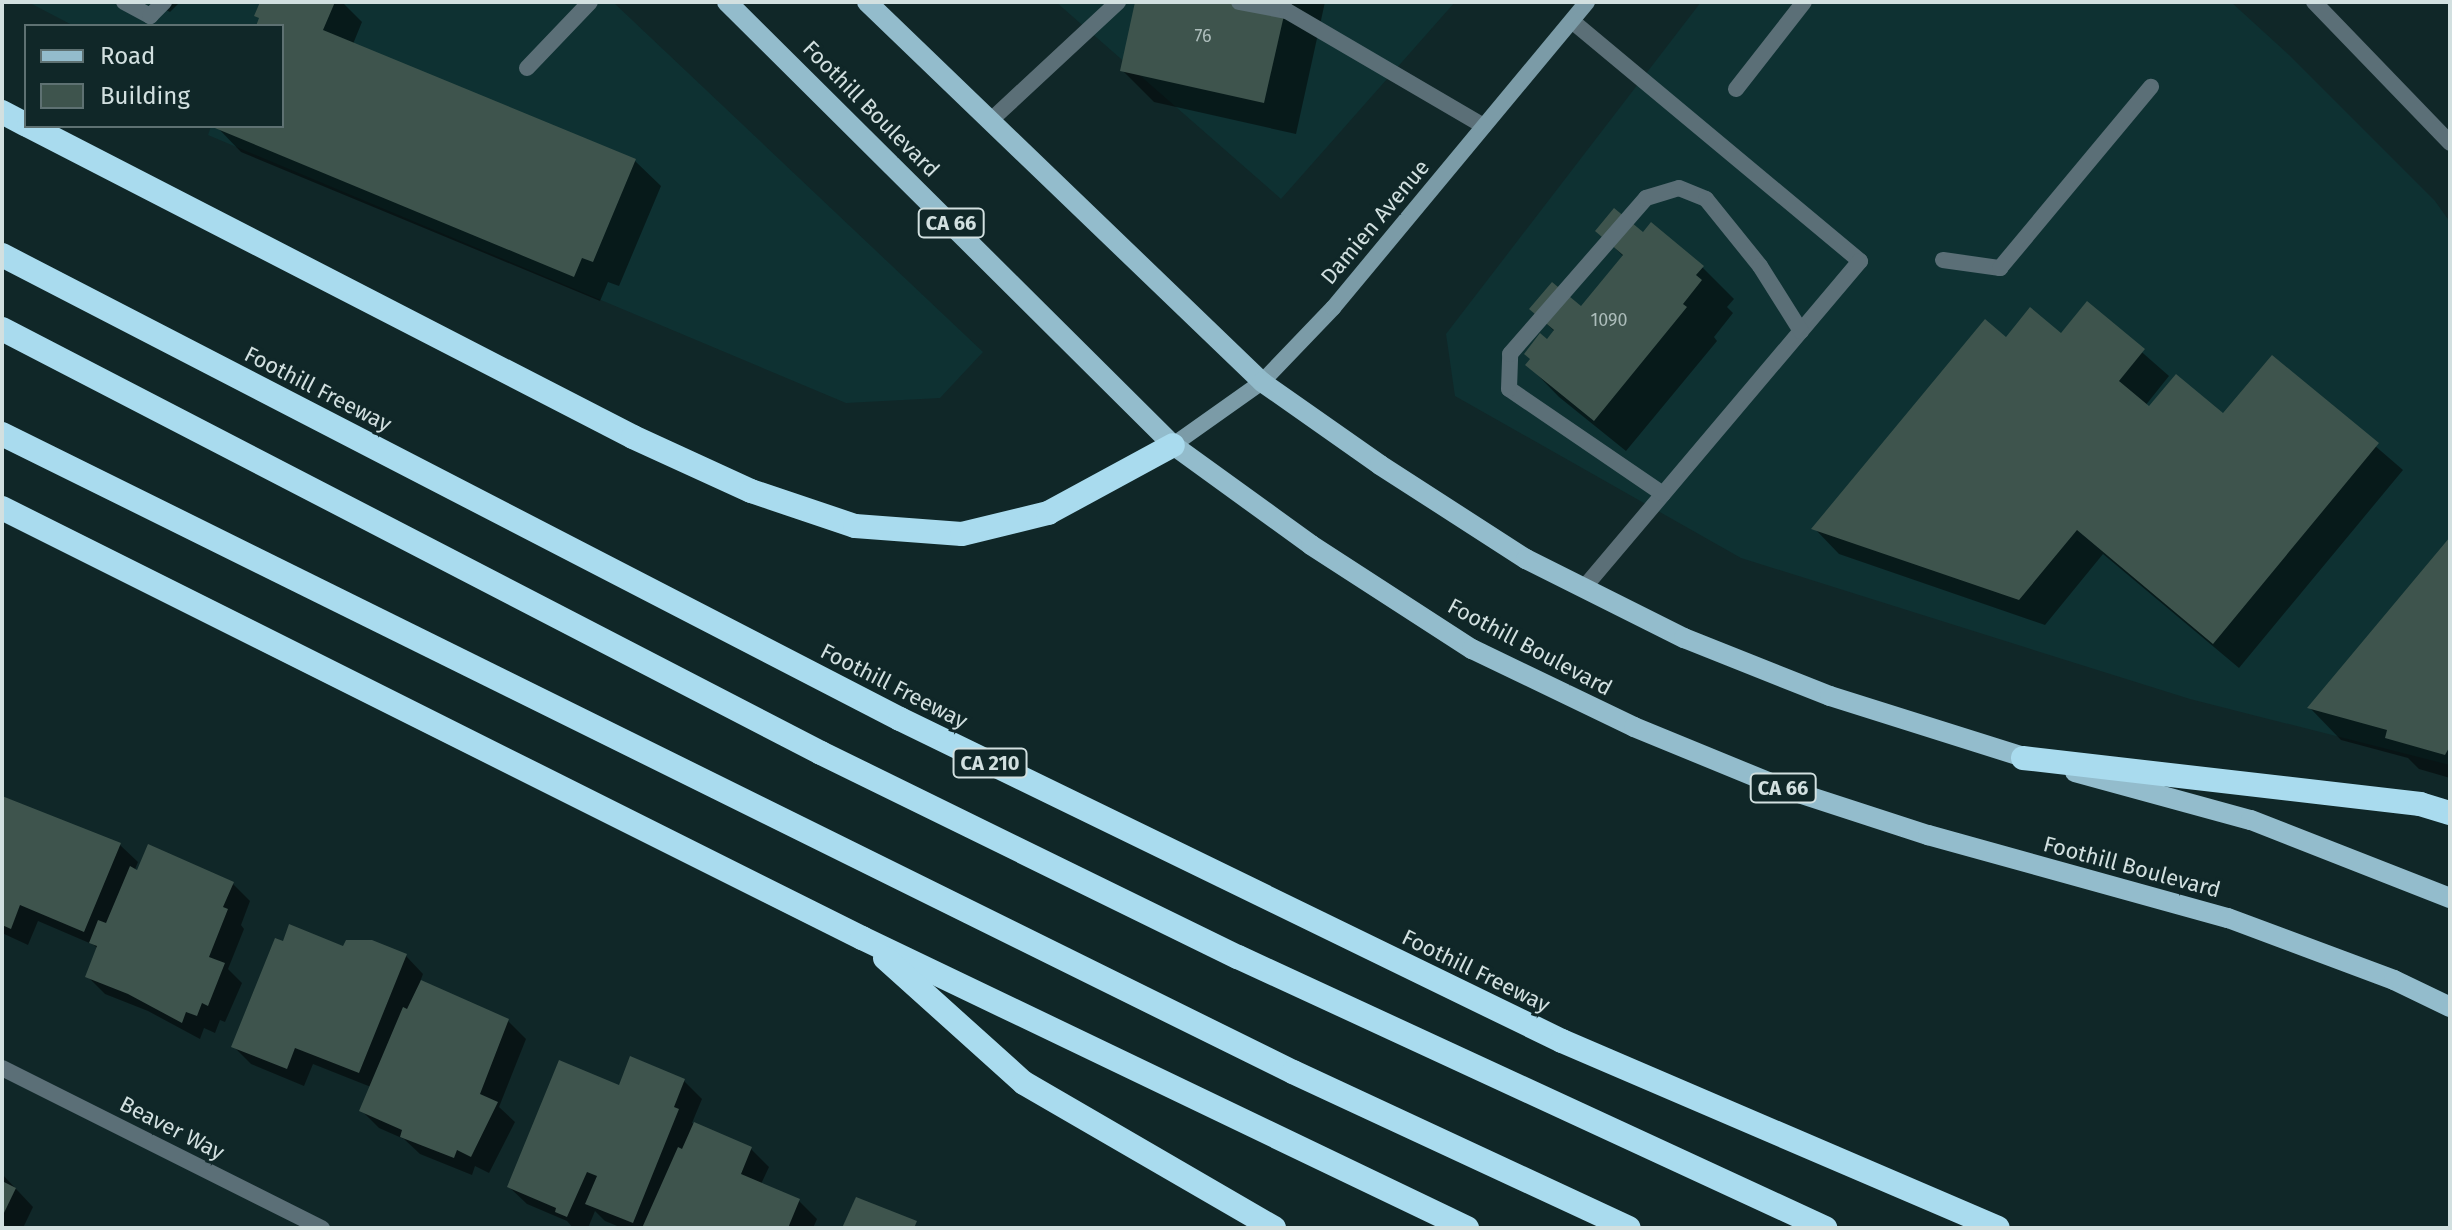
<!DOCTYPE html>
<html>
<head>
<meta charset="utf-8">
<style>
	body { margin:0 }
	#map { position:relative; width:2452px; height:1230px; overflow:hidden; background:#102728; font-family:"Fira Sans",sans-serif }
	div>[style] { position:absolute }
	.built>* { inset:0; background:#0e3132 }
	.shadow>* { inset:0; background:#0007 }
	.building>* { inset:0; background:#3e544d }
	.lane>* { height:16px; margin:-8px; padding:0 8px; transform-origin:8px; border-radius:8px; background:#5b6f77 }
	.street>* { height:16px; margin:-8px; padding:0 8px; transform-origin:8px; border-radius:8px; background:#5b6f77 }
	.secondary>* { height:16px; margin:-8px; padding:0 8px; transform-origin:8px; border-radius:8px; background:#7b9ba7 }
	.primary>* { height:20px; margin:-10px; padding:0 10px; transform-origin:10px; border-radius:10px; background:#93bccc }
	.highway>* { height:24px; margin:-12px; padding:0 12px; transform-origin:12px; border-radius:12px; background:#a9dbee }
	span { translate:-50% -50%; white-space:nowrap; text-align:center; line-height:1.15; -webkit-text-stroke:6px #102728; paint-order:stroke }
	.number-label { font-size:18px; color:#adbdbb }
	.number-label span { -webkit-text-stroke-width:0 }
	.shield-label span { padding:2px 6px; background:#102728; border:2px solid; border-radius:6px; -webkit-text-stroke-width:0 }
	.shield-label { font-size:20px; color:#d2e0e0; font-weight:700 }
	.street-label { font-size:22px; color:#d2e0e0 }
	.frame { position:absolute; inset:0; border:4px solid #d2e0e0; pointer-events:none }
	.legend { position:absolute; left:24px; top:24px; width:260px; height:104px; box-sizing:border-box; background:#102728; border:2px solid #5e7172; margin:0; padding:10px 14px; list-style:none; font-size:24px; color:#d2e0e0 }
	.legend li { display:flex; align-items:center; gap:16px; height:40px }
	.legend b { width:40px; border:2px solid #5e7172 }
</style>
</head>
<body>
<div id="map">
	<div class="built">
		<i style="clip-path:polygon(28px 2px,613px 2px,983px 352px,940px 398px,846px 403px,208px 135px,211px 126px,282px 126px,282px 26px,74px 26px)"></i>
		<i style="clip-path:polygon(1056px 2px,1455px 2px,1281px 199px)"></i>
		<i style="clip-path:polygon(1701px 2px,2231px 2px,2289px 55px,2435px 201px,2450px 222px,2450px 765px,2190px 699px,1741px 558px,1455px 396px,1446px 334px)"></i>
	</div>
	<div class="shadow">
		<i style="clip-path:polygon(150px 2px,180px 2px,170px 12px)"></i>
		<i style="clip-path:polygon(262px 2px,342px 2px,362px 22px,353px 44px,635px 161px,661px 186px,619px 286px,608px 282px,600px 301px,241px 152px,216px 126px,282px 126px,282px 26px,258px 26px)"></i>
		<i style="clip-path:polygon(1137px 2px,1325px 2px,1296px 134px,1154px 102px,1122px 70px)"></i>
		<i style="clip-path:polygon(1598px 231px,1643px 235px,1702px 267px,1734px 299px,1727px 307px,1733px 313px,1714px 337px,1717px 341px,1626px 451px,1559px 397px,1528px 365px,1555px 332px,1532px 309px,1581px 309px,1624px 257px)"></i>
		<i style="clip-path:polygon(2087px 304px,2169px 376px,2145px 406px,2149px 409px,2224px 416px,2272px 357px,2403px 470px,2239px 668px,2103px 554px,2045px 625px,1839px 554px,1814px 528px,2006px 340px,2062px 336px)"></i>
		<i style="clip-path:polygon(2450px 540px,2450px 778px,2419px 769px,2408px 758px,2341px 740px,2310px 708px)"></i>
		<i style="clip-path:polygon(2px 799px,120px 845px,138px 862px,133px 874px,232px 883px,250px 901px,241px 925px,244px 929px,228px 969px,242px 983px,225px 1022px,220px 1020px,215px 1033px,204px 1028px,200px 1039px,148px 1011px,105px 994px,87px 976px,98px 949px,94px 945px,38px 921px,28px 945px,2px 933px)"></i>
		<i style="clip-path:polygon(284px 943px,406px 956px,423px 974px,420px 982px,508px 1021px,526px 1039px,499px 1107px,515px 1122px,489px 1173px,475px 1166px,472px 1175px,420px 1154px,404px 1139px,379px 1128px,361px 1110px,371px 1087px,313px 1064px,304px 1086px,251px 1064px,233px 1046px)"></i>
		<i style="clip-path:polygon(684px 1081px,702px 1099px,692px 1123px,751px 1149px,769px 1167px,761px 1184px,799px 1201px,817px 1219px,813px 1228px,622px 1228px,605px 1221px,595px 1211px,588px 1228px,573px 1228px,567px 1221px,527px 1204px,509px 1187px,620px 1088px)"></i>
		<i style="clip-path:polygon(2px 1174px,33px 1207px,23px 1228px,2px 1228px)"></i>
	</div>
	<div class="building">
		<i style="clip-path:polygon(260px 2px,335px 2px,323px 30px,636px 159px,593px 262px,582px 258px,574px 277px,210px 126px,282px 126px,282px 26px,256px 26px,259px 18px,254px 16px)"></i>
		<i style="clip-path:polygon(1135px 2px,1287px 2px,1264px 103px,1120px 71px)"></i>
		<i style="clip-path:polygon(1614px 208px,1643px 232px,1651px 222px,1704px 266px,1696px 275px,1702px 280px,1683px 304px,1687px 307px,1594px 421px,1525px 365px,1530px 359px,1524px 354px,1540px 333px,1547px 339px,1554px 330px,1529px 309px,1552px 282px,1581px 306px,1623px 255px,1595px 231px)"></i>
		<i style="clip-path:polygon(2087px 301px,2145px 349px,2119px 381px,2149px 406px,2176px 374px,2223px 413px,2272px 355px,2379px 443px,2213px 644px,2077px 530px,2019px 600px,1811px 529px,1985px 319px,2006px 337px,2030px 307px,2061px 333px)"></i>
		<i style="clip-path:polygon(2450px 537px,2450px 746px,2445px 755px,2385px 738px,2387px 730px,2307px 708px)"></i>
		<i style="clip-path:polygon(2px 796px,121px 843px,84px 932px,20px 905px,11px 929px,2px 925px)"></i>
		<i style="clip-path:polygon(148px 844px,234px 882px,223px 907px,228px 909px,209px 957px,225px 963px,208px 1006px,202px 1003px,197px 1016px,186px 1012px,182px 1023px,128px 994px,85px 977px,97px 946px,89px 943px,98px 920px,106px 923px,130px 866px,137px 870px)"></i>
		<i style="clip-path:polygon(289px 924px,343px 946px,346px 940px,372px 940px,407px 954px,359px 1073px,295px 1048px,287px 1069px,231px 1047px,275px 938px,283px 941px)"></i>
		<i style="clip-path:polygon(421px 980px,509px 1019px,480px 1094px,498px 1102px,471px 1157px,457px 1150px,454px 1158px,400px 1137px,402px 1130px,359px 1111px,403px 1007px,407px 1009px)"></i>
		<i style="clip-path:polygon(630px 1056px,685px 1079px,674px 1107px,679px 1109px,633px 1223px,585px 1204px,597px 1176px,587px 1172px,567px 1217px,555px 1212px,556px 1208px,507px 1187px,559px 1060px,619px 1085px)"></i>
		<i style="clip-path:polygon(694px 1122px,752px 1147px,741px 1174px,800px 1199px,788px 1228px,642px 1228px,678px 1147px,682px 1149px)"></i>
		<i style="clip-path:polygon(2px 1181px,16px 1188px,2px 1217px)"></i>
		<i style="clip-path:polygon(856px 1197px,917px 1221px,914px 1228px,842px 1228px)"></i>
	</div>
	<div class="lane">
		<i style="left:124px;top:2px;width:30px;rotate:28deg"></i>
		<i style="left:150px;top:16px;width:20px;rotate:-45deg"></i>
		<i style="left:1239px;top:2px;width:49px;rotate:10.6deg"></i>
		<i style="left:1287px;top:11px;width:228px;rotate:30.3deg"></i>
		<i style="left:1572px;top:21px;width:375px;rotate:39.8deg"></i>
		<i style="left:1860px;top:261px;width:428px;rotate:130.2deg"></i>
		<i style="left:527px;top:68px;width:91px;rotate:-46.3deg"></i>
		<i style="left:1736px;top:89px;width:110px;rotate:-52deg"></i>
		<i style="left:990px;top:121px;width:175px;rotate:-42.9deg"></i>
		<i style="left:1943px;top:260px;width:58px;rotate:8deg"></i>
		<i style="left:2000px;top:268px;width:236px;rotate:-50.2deg"></i>
		<i style="left:1663px;top:494px;width:186px;rotate:-145.7deg"></i>
		<i style="left:1509px;top:389px;width:35px;rotate:-88deg"></i>
		<i style="left:1510px;top:354px;width:207px;rotate:-48.9deg"></i>
		<i style="left:1646px;top:198px;width:34px;rotate:-17deg"></i>
		<i style="left:1679px;top:188px;width:29px;rotate:22deg"></i>
		<i style="left:1706px;top:199px;width:86px;rotate:51.1deg"></i>
		<i style="left:1760px;top:266px;width:77px;rotate:57.8deg"></i>
	</div>
	<div class="street">
		<i style="left:2314px;top:2px;width:196px;rotate:46deg"></i>
		<i style="left:2px;top:1068px;width:358px;rotate:26.6deg"></i>
	</div>
	<div class="secondary">
		<i style="left:1173px;top:445px;width:109px;rotate:-35.3deg"></i>
		<i style="left:1262px;top:382px;width:103px;rotate:-46.2deg"></i>
		<i style="left:1333px;top:308px;width:398px;rotate:-50.3deg"></i>
	</div>
	<div class="primary">
		<i style="left:727px;top:2px;width:629px;rotate:44.81deg"></i>
		<i style="left:1173px;top:445px;width:170px;rotate:35.9deg"></i>
		<i style="left:1311px;top:545px;width:192px;rotate:32.9deg"></i>
		<i style="left:1472px;top:649px;width:180px;rotate:25.7deg"></i>
		<i style="left:1634px;top:727px;width:158px;rotate:22.3deg"></i>
		<i style="left:1780px;top:787px;width:156px;rotate:18deg"></i>
		<i style="left:1928px;top:835px;width:311px;rotate:15.5deg"></i>
		<i style="left:2228px;top:918px;width:177px;rotate:20.5deg"></i>
		<i style="left:2394px;top:980px;width:62px;rotate:25.7deg"></i>
		<i style="left:867px;top:2px;width:548px;rotate:43.89deg"></i>
		<i style="left:1262px;top:382px;width:144px;rotate:35.1deg"></i>
		<i style="left:1380px;top:465px;width:174px;rotate:32.8deg"></i>
		<i style="left:1526px;top:559px;width:177px;rotate:26.6deg"></i>
		<i style="left:1684px;top:638px;width:157px;rotate:21.7deg"></i>
		<i style="left:1830px;top:696px;width:216px;rotate:17.5deg"></i>
		<i style="left:2075px;top:772px;width:182px;rotate:15.3deg"></i>
		<i style="left:2251px;top:820px;width:214px;rotate:21.4deg"></i>
	</div>
	<div class="highway">
		<i style="left:2px;top:112px;width:27px;rotate:28deg"></i>
		<i style="left:29px;top:126px;width:679px;rotate:27.24deg"></i>
		<i style="left:633px;top:437px;width:130px;rotate:24.6deg"></i>
		<i style="left:751px;top:491px;width:110px;rotate:18.6deg"></i>
		<i style="left:855px;top:526px;width:107px;rotate:4.3deg"></i>
		<i style="left:962px;top:534px;width:89px;rotate:-13.7deg"></i>
		<i style="left:1048px;top:513px;width:142px;rotate:-28.5deg"></i>
		<i style="left:2px;top:255px;width:1011px;rotate:27.33deg"></i>
		<i style="left:900px;top:719px;width:736px;rotate:25.94deg"></i>
		<i style="left:1562px;top:1041px;width:474px;rotate:23.2deg"></i>
		<i style="left:2px;top:329px;width:922px;rotate:27.37deg"></i>
		<i style="left:821px;top:753px;width:464px;rotate:26.1deg"></i>
		<i style="left:1238px;top:957px;width:647px;rotate:24.78deg"></i>
		<i style="left:2px;top:434px;width:1440px;rotate:26.3deg"></i>
		<i style="left:1293px;top:1072px;width:370px;rotate:24.9deg"></i>
		<i style="left:2px;top:508px;width:962px;rotate:26.57deg"></i>
		<i style="left:862px;top:938px;width:671px;rotate:25.61deg"></i>
		<i style="left:2023px;top:758px;width:400px;rotate:6.6deg"></i>
		<i style="left:2420px;top:804px;width:31px;rotate:17deg"></i>
		<i style="left:885px;top:958px;width:187px;rotate:42deg"></i>
		<i style="left:1024px;top:1083px;width:289px;rotate:30.1deg"></i>
	</div>
	<div class="number-label">
		<span style="left:1203px;top:36px">76</span>
		<span style="left:1609px;top:320px">1090</span>
	</div>
	<div class="shield-label">
		<span style="left:951px;top:223px">CA 66</span>
		<span style="left:990px;top:763px">CA 210</span>
		<span style="left:1783px;top:788px">CA 66</span>
	</div>
	<div class="street-label">
		<span style="left:871px;top:109px;rotate:45deg">Foothill Boulevard</span>
		<span style="left:1375px;top:222px;rotate:-50deg">Damien Avenue</span>
		<span style="left:318px;top:389px;rotate:27deg">Foothill Freeway</span>
		<span style="left:1530px;top:647px;rotate:28deg">Foothill Boulevard</span>
		<span style="left:894px;top:686px;rotate:27deg">Foothill Freeway</span>
		<span style="left:2132px;top:867px;rotate:15deg">Foothill Boulevard</span>
		<span style="left:1476px;top:971px;rotate:26deg">Foothill Freeway</span>
		<span style="left:172px;top:1128px;rotate:27deg">Beaver Way</span>
	</div>
	<div class="frame"></div>
	<ul class="legend">
	<li><b style="height:10px;background:#93bccc"></b>Road</li>
	<li><b style="height:22px;background:#3e544d"></b>Building</li>
	</ul>
</div>
</body>
</html>
